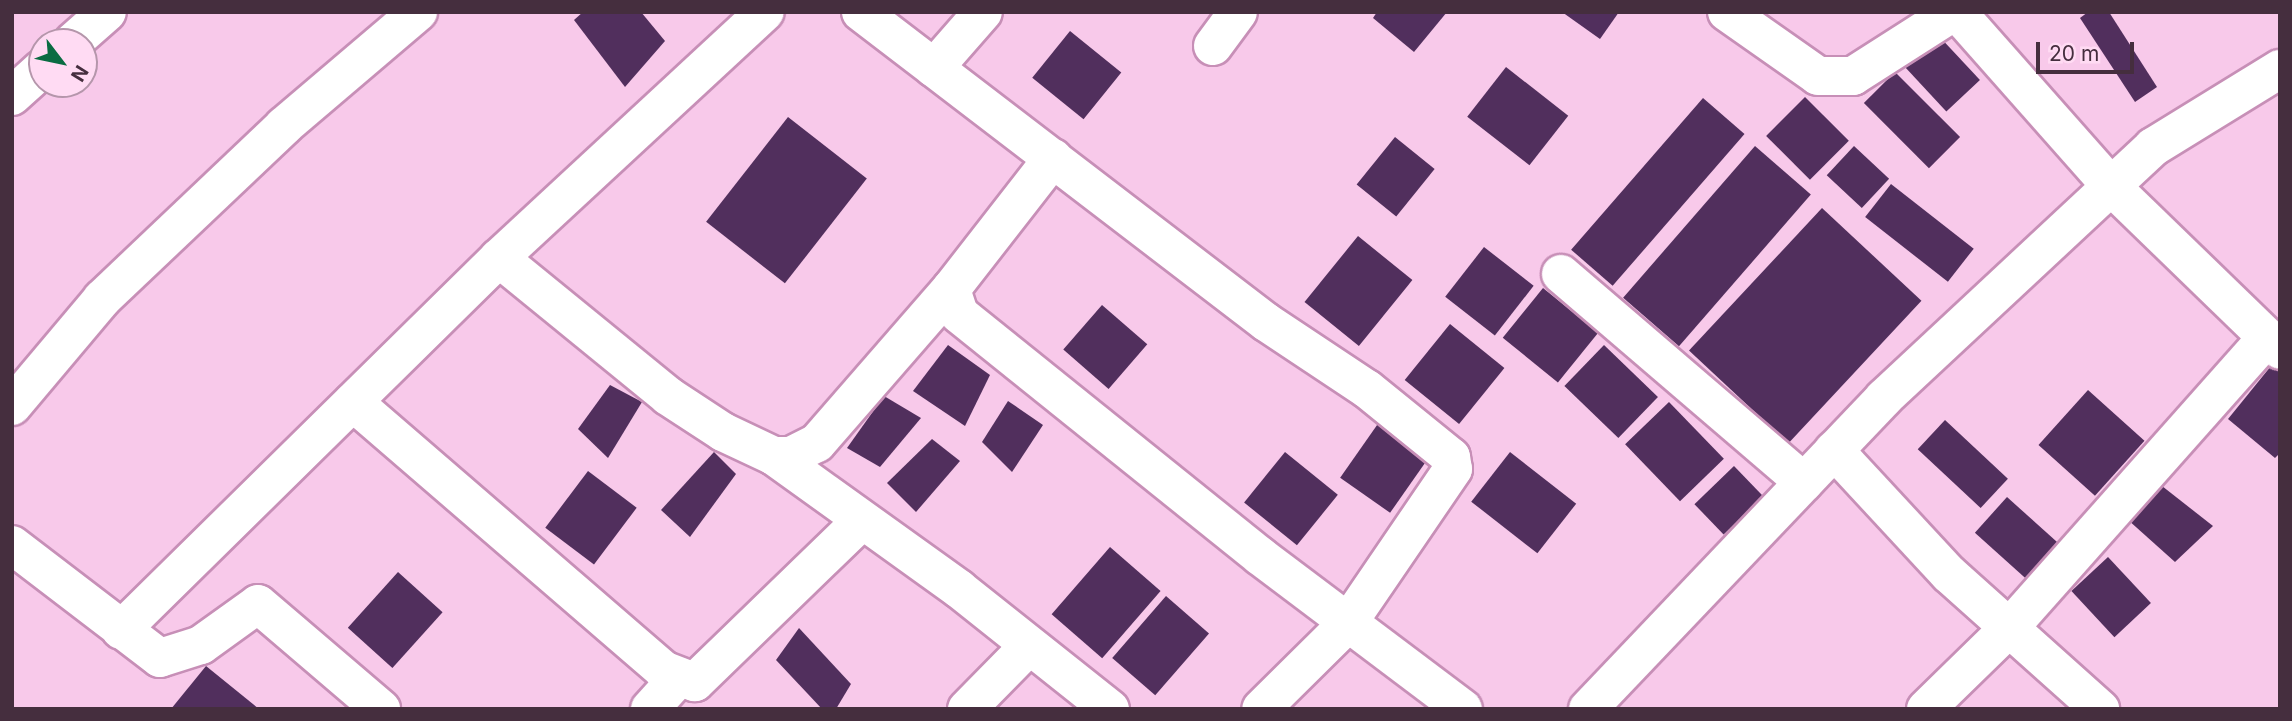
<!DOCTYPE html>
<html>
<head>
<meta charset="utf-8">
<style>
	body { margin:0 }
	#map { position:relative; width:2292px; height:721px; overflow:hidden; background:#f8c9ea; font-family:Inter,sans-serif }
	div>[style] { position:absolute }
	.building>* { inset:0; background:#512f5d; transform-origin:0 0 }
	.roads { filter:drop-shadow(2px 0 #c78fb7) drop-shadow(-2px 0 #c78fb7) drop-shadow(0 2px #c78fb7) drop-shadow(0 -2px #c78fb7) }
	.minor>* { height:38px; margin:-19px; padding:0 19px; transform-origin:19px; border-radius:19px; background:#fff }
	.tertiary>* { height:38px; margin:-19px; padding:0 19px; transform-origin:19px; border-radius:19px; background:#fff }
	span { translate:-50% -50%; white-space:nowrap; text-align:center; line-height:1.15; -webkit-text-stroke:7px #ffdbf3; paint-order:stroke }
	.frame { position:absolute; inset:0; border:14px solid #452e3e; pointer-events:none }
	.north { position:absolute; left:28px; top:28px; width:70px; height:70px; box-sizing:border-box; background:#ffdbf3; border:2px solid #b596ab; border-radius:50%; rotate:122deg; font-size:19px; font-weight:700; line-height:28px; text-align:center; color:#452e3e }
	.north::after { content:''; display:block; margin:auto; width:24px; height:32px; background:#0a6c42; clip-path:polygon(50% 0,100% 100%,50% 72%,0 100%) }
	.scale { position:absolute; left:2036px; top:42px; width:98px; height:32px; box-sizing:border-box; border:4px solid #452e3e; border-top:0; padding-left:9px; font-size:21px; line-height:24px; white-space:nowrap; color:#452e3e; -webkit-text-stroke:5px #ffdbf3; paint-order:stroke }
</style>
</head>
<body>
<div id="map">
	<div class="building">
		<i style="clip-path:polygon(583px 12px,641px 12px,665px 41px,625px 87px,574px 20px)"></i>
		<i style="clip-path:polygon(1377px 12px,1447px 12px,1414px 52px,1373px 18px)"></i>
		<i style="clip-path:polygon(1562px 12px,1619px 12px,1600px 39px)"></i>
		<i style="clip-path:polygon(2088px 12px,2109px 12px,2157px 87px,2135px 102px,2080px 18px)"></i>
		<i style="left:1070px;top:31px;width:66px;height:60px;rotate:39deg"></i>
		<i style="left:1937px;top:34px;width:63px;height:46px;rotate:47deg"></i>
		<i style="left:1506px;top:67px;width:79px;height:63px;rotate:38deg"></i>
		<i style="left:1895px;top:72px;width:92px;height:44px;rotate:45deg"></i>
		<i style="left:1805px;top:97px;width:62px;height:55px;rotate:45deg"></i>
		<i style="left:1703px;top:98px;width:55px;height:201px;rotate:41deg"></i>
		<i style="left:788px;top:117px;width:100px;height:133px;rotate:38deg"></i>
		<i style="left:1395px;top:137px;width:51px;height:61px;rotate:39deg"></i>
		<i style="left:1755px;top:146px;width:74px;height:201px;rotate:41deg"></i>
		<i style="left:1854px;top:146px;width:48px;height:40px;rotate:43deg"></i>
		<i style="left:1891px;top:184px;width:105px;height:42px;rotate:38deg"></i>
		<i style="left:1822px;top:208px;width:136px;height:195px;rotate:43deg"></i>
		<i style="left:1358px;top:236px;width:70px;height:85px;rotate:39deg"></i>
		<i style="left:1484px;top:247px;width:63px;height:63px;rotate:38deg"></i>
		<i style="left:1543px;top:288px;width:71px;height:64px;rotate:39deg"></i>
		<i style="left:1102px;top:305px;width:60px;height:59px;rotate:41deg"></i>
		<i style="left:1450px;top:324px;width:70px;height:72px;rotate:39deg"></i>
		<i style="clip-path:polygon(948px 345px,990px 375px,965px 426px,913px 391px)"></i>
		<i style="left:1604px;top:345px;width:75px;height:57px;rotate:44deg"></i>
		<i style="clip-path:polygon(2271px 366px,2280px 373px,2280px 453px,2275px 458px,2228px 419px)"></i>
		<i style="clip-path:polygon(610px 385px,642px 402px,608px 458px,578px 429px)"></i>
		<i style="left:2088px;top:390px;width:76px;height:74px;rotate:42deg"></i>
		<i style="clip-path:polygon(884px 396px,921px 418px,880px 467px,847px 448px)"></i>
		<i style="clip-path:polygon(1008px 401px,1043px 425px,1012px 472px,982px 442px)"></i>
		<i style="left:1669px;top:402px;width:79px;height:61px;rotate:46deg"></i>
		<i style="left:1382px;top:418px;width:61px;height:73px;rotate:35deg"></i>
		<i style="left:1945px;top:420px;width:86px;height:40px;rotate:43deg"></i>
		<i style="clip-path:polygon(932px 439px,960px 461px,916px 512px,887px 483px)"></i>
		<i style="clip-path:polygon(714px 452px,736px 474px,690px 537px,661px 510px)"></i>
		<i style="left:1285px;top:452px;width:68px;height:65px;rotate:39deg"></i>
		<i style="left:1510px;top:452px;width:84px;height:63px;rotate:38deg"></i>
		<i style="left:1734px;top:466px;width:42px;height:55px;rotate:46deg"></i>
		<i style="left:588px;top:471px;width:61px;height:71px;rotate:37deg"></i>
		<i style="clip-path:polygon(2162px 486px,2213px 526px,2175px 562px,2127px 519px)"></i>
		<i style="left:2007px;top:497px;width:73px;height:48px;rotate:42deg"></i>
		<i style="left:1110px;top:547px;width:67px;height:89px;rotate:41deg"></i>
		<i style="left:2108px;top:557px;width:63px;height:50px;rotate:47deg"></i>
		<i style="left:398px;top:572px;width:60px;height:75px;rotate:42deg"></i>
		<i style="left:1166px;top:596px;width:57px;height:82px;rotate:41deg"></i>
		<i style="clip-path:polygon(799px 628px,851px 684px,836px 709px,822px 709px,776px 660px)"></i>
		<i style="clip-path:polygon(206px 666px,259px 709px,171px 709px)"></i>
	</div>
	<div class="roads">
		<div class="minor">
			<i style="left:861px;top:12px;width:510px;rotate:37.43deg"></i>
			<i style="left:1266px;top:322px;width:121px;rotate:33.6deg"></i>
			<i style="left:1367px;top:389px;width:108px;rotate:39deg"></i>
			<i style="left:1451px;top:457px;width:12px;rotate:81deg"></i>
			<i style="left:1453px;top:469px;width:186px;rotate:124.3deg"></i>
			<i style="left:1348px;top:623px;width:122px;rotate:135.3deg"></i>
			<i style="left:1727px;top:12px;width:111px;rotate:35.1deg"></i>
			<i style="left:1818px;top:76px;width:35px"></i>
			<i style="left:1853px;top:76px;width:119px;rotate:-32.6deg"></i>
			<i style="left:1957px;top:12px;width:232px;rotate:48.5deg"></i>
			<i style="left:2111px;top:186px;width:235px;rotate:44.1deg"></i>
			<i style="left:73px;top:42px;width:45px;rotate:-41.4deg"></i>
			<i style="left:1213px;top:46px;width:42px;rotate:-53.7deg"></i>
			<i style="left:934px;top:68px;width:74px;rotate:-48.8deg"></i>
			<i style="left:12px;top:96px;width:40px;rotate:-42deg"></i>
			<i style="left:1053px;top:158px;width:166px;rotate:127.9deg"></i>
			<i style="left:951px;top:289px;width:26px;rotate:72deg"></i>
			<i style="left:959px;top:314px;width:386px;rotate:38.8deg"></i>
			<i style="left:1260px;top:556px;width:254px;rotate:37deg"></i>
			<i style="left:499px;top:258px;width:218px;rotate:39.2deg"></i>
			<i style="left:668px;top:396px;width:66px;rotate:33.2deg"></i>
			<i style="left:723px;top:432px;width:56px;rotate:25.2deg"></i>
			<i style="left:774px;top:456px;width:17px"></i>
			<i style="left:791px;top:456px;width:29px;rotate:-27deg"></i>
			<i style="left:817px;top:443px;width:204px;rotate:-49deg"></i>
			<i style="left:1561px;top:274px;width:320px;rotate:40.6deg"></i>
			<i style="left:353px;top:402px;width:410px;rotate:40.8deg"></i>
			<i style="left:663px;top:670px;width:34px;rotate:21deg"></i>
			<i style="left:695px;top:682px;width:231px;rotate:-44.1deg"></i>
			<i style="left:12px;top:406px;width:140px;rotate:-49.9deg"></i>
			<i style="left:102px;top:299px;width:251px;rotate:-43.5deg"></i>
			<i style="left:284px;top:126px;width:176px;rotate:-40.4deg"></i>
			<i style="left:1834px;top:450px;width:169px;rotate:47.2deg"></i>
			<i style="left:1949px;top:574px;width:203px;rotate:41.8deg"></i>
			<i style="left:774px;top:456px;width:228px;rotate:35.7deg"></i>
			<i style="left:959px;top:589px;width:193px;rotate:38.5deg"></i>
			<i style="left:12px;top:545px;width:186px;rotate:37.4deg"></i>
			<i style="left:160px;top:658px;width:43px;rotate:-17.6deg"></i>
			<i style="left:201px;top:645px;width:70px;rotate:-35.7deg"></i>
			<i style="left:258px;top:604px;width:162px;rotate:40.5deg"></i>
			<i style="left:121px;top:630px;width:530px;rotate:-44.54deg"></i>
			<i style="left:499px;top:258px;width:362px;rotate:-42.8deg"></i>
			<i style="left:650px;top:709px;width:43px;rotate:-47.8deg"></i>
			<i style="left:967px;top:709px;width:88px;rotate:-45.5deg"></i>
			<i style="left:1926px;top:709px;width:119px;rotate:-44.3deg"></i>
			<i style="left:2011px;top:626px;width:383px;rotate:-48.4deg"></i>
		</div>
		<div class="tertiary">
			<i style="left:1588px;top:709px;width:429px;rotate:-46.4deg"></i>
			<i style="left:1884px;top:398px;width:368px;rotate:-43deg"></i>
			<i style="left:2153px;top:147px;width:149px;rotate:-31.6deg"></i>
		</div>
	</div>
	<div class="frame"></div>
	<div class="north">N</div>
	<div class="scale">20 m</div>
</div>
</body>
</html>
